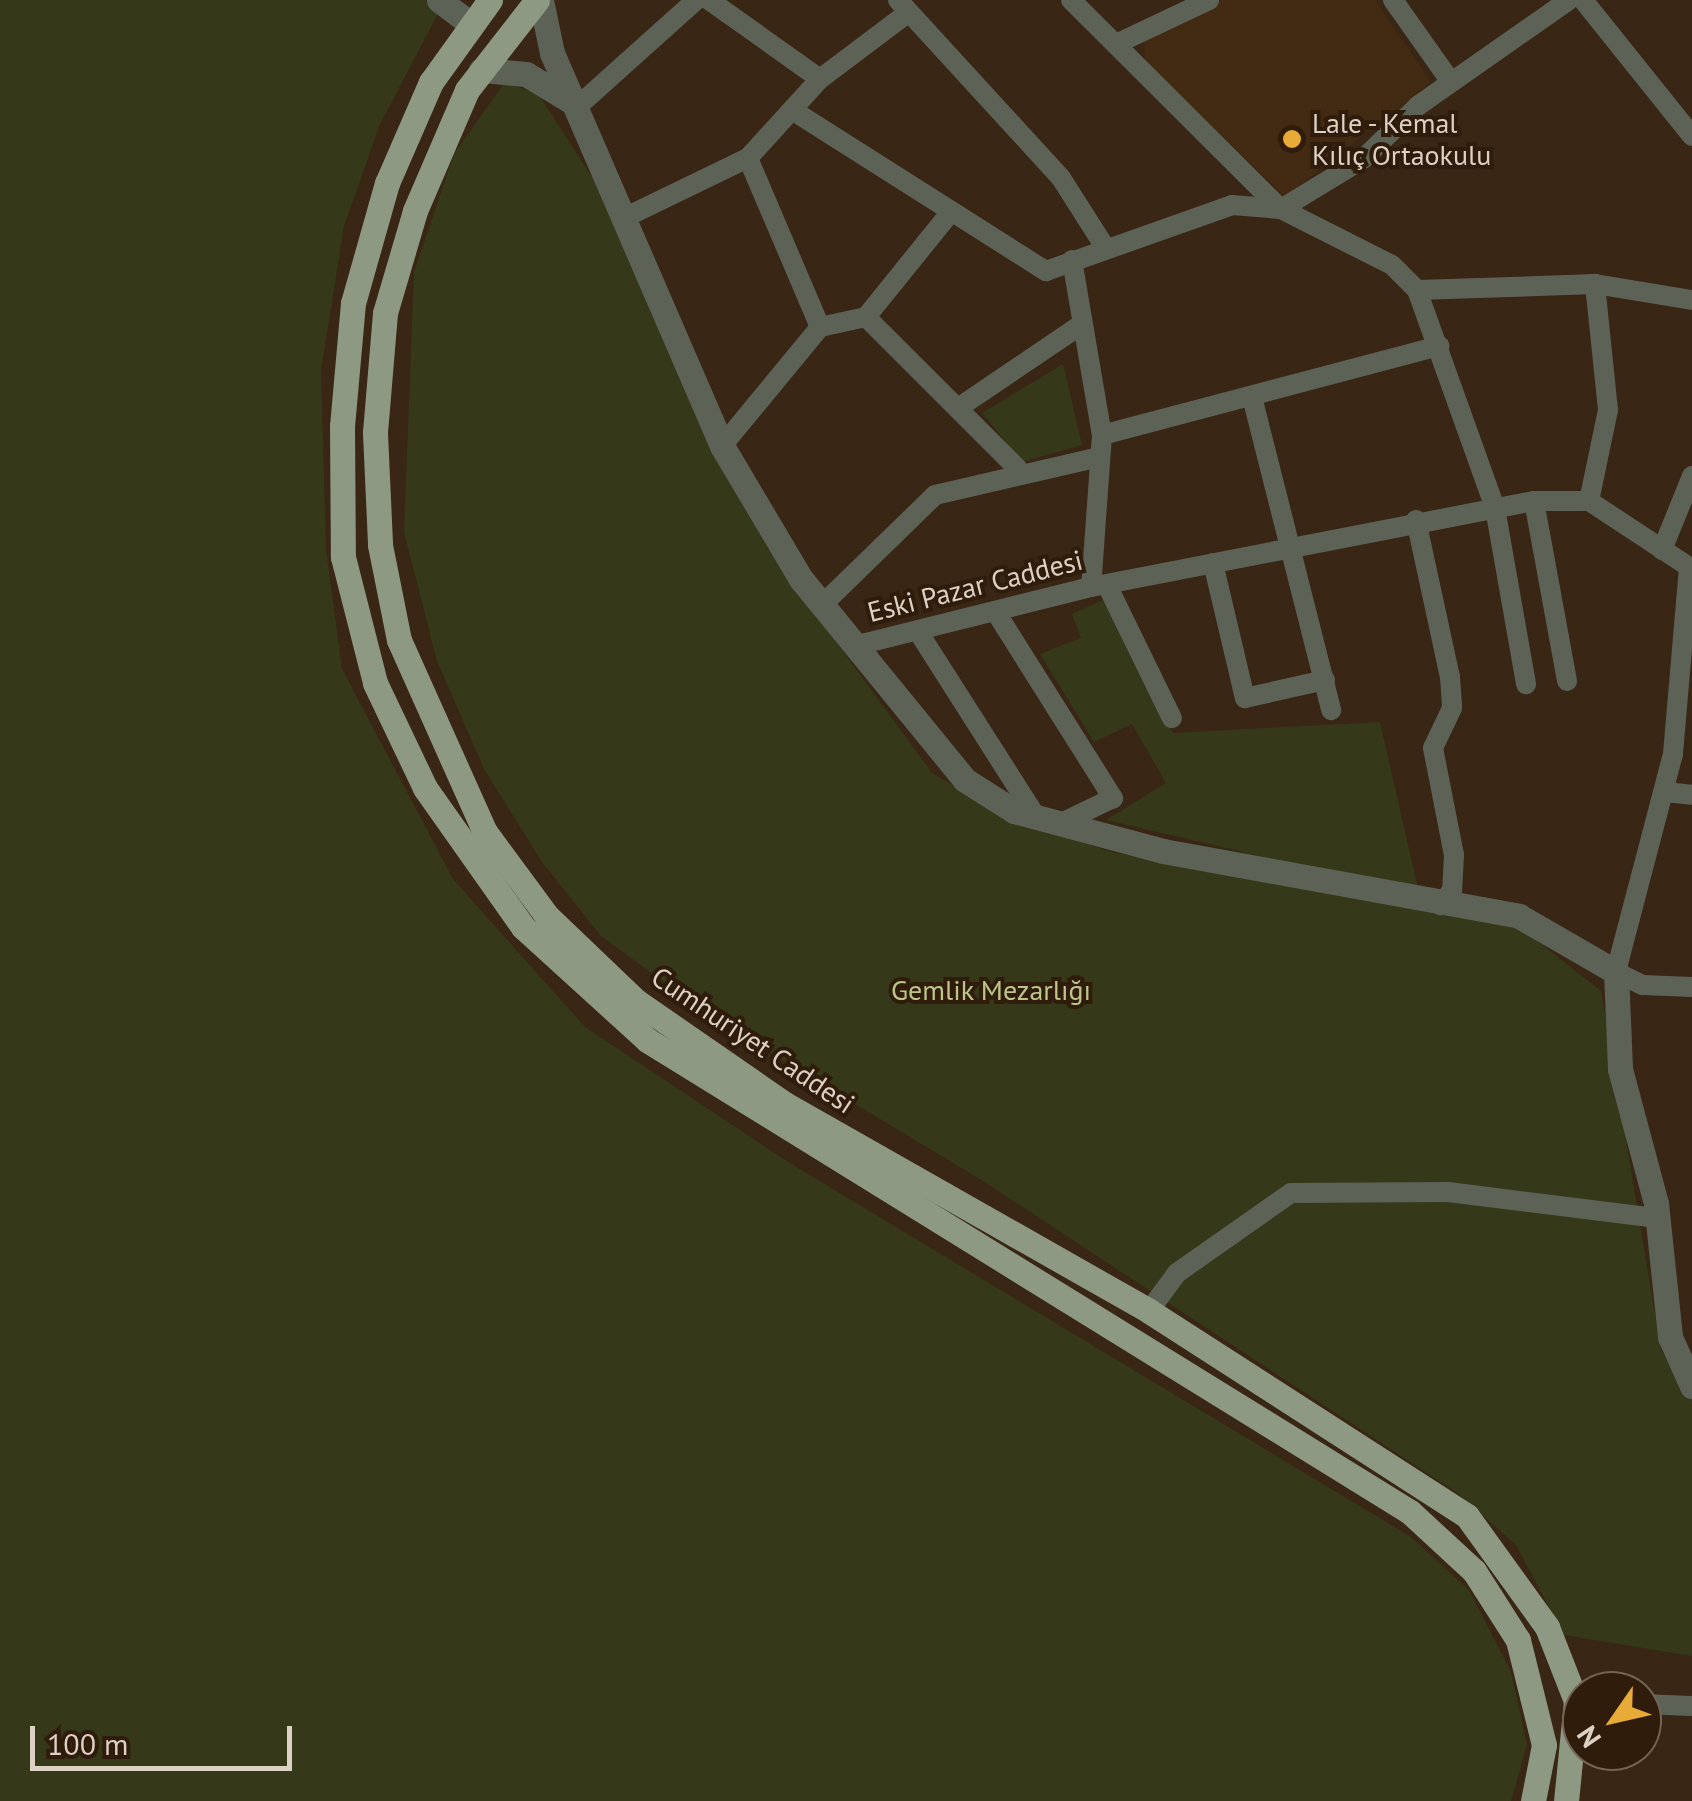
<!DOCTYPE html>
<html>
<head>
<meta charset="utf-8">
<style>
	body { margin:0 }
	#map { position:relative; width:1692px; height:1801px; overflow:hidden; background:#392614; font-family:"PT Sans",sans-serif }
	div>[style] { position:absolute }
	.built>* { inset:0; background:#432b13 }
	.green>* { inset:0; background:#35391a }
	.minor>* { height:20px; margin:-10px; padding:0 10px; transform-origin:10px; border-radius:10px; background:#5d6257 }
	.tertiary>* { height:25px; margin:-12.5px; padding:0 12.5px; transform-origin:12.5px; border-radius:12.5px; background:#5d6257 }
	.primary>* { height:25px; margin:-12.5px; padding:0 12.5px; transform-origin:12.5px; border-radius:12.5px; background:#8e9983 }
	.dots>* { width:28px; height:28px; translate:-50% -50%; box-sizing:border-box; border:5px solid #2f1c0a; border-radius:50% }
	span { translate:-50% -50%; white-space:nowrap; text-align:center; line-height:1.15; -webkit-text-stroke:8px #2f1c0a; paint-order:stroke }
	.poi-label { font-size:28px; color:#ddd0c5 }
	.left { translate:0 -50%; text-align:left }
	.street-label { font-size:28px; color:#ddd0c5 }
	.park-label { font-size:28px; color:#bcc68a }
	.north { position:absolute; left:1562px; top:1671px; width:100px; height:100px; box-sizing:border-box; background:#2f1c0a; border:2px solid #756455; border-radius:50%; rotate:236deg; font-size:28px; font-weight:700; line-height:40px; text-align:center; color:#ddd0c5 }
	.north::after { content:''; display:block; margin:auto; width:35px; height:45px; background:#e9ab38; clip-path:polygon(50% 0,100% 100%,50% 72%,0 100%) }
	.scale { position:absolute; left:30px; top:1726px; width:262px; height:45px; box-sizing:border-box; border:5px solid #ddd0c5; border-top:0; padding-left:12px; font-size:30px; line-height:35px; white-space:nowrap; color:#ddd0c5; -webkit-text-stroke:8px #2f1c0a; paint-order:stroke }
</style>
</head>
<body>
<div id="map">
	<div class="built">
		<i style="clip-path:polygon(1222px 0,1375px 0,1431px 82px,1285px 197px,1145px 61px,1143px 36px)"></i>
	</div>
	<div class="green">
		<i style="clip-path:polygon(0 0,425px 0,440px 10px,380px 124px,344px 226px,321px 371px,326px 549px,342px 669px,453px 879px,585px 1027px,788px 1162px,1411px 1537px,1469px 1590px,1511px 1672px,1527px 1745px,1511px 1801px,0 1801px)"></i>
		<i style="clip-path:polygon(505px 82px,539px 95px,593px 179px,694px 408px,769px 550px,932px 773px,1015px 822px,1112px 852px,1522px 929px,1601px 991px,1661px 1350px,1692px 1401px,1692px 1656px,1564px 1635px,1516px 1545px,1456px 1492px,983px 1181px,717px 1021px,601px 936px,542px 862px,485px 771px,437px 661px,404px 532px,414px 272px,454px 154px)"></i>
		<i style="clip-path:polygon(1063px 364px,1082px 445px,1022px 462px,982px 413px)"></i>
		<i style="clip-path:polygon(1103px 600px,1173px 733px,1380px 722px,1419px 893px,1106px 820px,1166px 783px,1132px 724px,1094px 742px,1040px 654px,1081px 638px,1072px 614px)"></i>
	</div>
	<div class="minor">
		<i style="left:709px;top:0;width:136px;rotate:35.4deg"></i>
		<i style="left:898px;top:0;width:241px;rotate:47.5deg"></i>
		<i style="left:1061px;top:178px;width:78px;rotate:57.5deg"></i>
		<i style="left:1071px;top:0;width:296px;rotate:44.9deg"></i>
		<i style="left:1281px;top:209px;width:124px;rotate:26.8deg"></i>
		<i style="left:1392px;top:265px;width:35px;rotate:45deg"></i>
		<i style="left:1417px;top:290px;width:232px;rotate:70.3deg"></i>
		<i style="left:1495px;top:508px;width:179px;rotate:80deg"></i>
		<i style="left:1393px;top:0;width:100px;rotate:54.7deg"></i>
		<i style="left:1583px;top:0;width:174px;rotate:51.3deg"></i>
		<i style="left:1116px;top:44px;width:103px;rotate:-25.3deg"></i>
		<i style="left:578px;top:106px;width:159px;rotate:-41.9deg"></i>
		<i style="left:792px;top:110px;width:301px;rotate:32.4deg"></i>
		<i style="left:1046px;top:271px;width:197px;rotate:-19.5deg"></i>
		<i style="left:1232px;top:205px;width:49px;rotate:4.7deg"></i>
		<i style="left:1281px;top:209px;width:96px;rotate:-31.4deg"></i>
		<i style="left:1363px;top:159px;width:78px;rotate:-44deg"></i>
		<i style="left:1419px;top:105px;width:183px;rotate:-35deg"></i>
		<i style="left:628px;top:216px;width:133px;rotate:-25.8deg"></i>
		<i style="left:748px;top:158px;width:107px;rotate:-47.7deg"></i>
		<i style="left:820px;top:79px;width:111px;rotate:-37deg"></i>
		<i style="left:1072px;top:260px;width:178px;rotate:80.3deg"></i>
		<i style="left:1102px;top:435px;width:152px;rotate:94.1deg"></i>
		<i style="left:1417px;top:290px;width:178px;rotate:-1.9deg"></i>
		<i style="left:1595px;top:284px;width:98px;rotate:9.4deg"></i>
		<i style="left:866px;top:317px;width:215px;rotate:45deg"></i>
		<i style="left:820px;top:327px;width:47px;rotate:-12.3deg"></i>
		<i style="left:866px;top:317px;width:134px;rotate:-51.1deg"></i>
		<i style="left:1252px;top:397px;width:323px;rotate:75.8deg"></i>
		<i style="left:961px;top:406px;width:146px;rotate:-34.1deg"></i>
		<i style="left:1102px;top:435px;width:349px;rotate:-14.8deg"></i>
		<i style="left:722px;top:446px;width:154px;rotate:-50.5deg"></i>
		<i style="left:820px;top:327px;width:184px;rotate:-113.1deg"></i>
		<i style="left:1534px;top:501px;width:183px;rotate:79.6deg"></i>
		<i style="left:1589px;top:501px;width:93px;rotate:-78.2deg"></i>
		<i style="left:1608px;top:410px;width:127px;rotate:-95.9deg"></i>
		<i style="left:1416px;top:520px;width:161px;rotate:77.8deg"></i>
		<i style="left:1450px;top:677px;width:31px;rotate:86deg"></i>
		<i style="left:1452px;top:708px;width:44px;rotate:115.4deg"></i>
		<i style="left:1433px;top:748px;width:109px;rotate:78.9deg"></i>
		<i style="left:1454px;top:855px;width:35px;rotate:93deg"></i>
		<i style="left:1452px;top:890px;width:19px;rotate:126deg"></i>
		<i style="left:1662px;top:550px;width:80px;rotate:-67.9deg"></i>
		<i style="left:1213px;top:563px;width:139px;rotate:76.7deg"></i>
		<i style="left:1245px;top:698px;width:82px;rotate:-12.7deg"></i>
		<i style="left:1689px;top:567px;width:188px;rotate:94.9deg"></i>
		<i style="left:1673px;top:754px;width:225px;rotate:104.7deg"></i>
		<i style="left:1616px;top:972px;width:30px;rotate:26deg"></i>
		<i style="left:1643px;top:985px;width:49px;rotate:2.3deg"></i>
		<i style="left:1107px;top:585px;width:148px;rotate:64deg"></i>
		<i style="left:823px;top:604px;width:156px;rotate:-44.2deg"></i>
		<i style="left:935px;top:495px;width:169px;rotate:-13deg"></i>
		<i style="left:997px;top:614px;width:218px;rotate:57.8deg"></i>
		<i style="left:1113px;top:798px;width:58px;rotate:154.3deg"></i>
		<i style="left:919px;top:633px;width:218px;rotate:57.5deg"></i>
		<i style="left:854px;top:646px;width:244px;rotate:-14deg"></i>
		<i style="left:1091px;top:587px;width:451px;rotate:-11deg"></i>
		<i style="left:1534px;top:501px;width:55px"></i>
		<i style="left:1589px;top:501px;width:123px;rotate:33.4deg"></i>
		<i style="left:1665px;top:792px;width:27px;rotate:6deg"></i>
		<i style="left:1149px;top:1311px;width:47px;rotate:-53.6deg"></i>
		<i style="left:1177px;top:1273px;width:139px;rotate:-35.1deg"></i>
		<i style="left:1291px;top:1193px;width:157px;rotate:-0.4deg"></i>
		<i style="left:1448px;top:1192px;width:211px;rotate:7.1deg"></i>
		<i style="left:1642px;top:1704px;width:50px;rotate:2.3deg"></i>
	</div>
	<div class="tertiary">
		<i style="left:439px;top:0;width:39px;rotate:37deg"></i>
		<i style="left:541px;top:0;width:54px;rotate:78.3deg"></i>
		<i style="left:552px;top:53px;width:428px;rotate:66.6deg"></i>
		<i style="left:722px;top:446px;width:155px;rotate:59.3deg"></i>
		<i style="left:801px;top:579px;width:259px;rotate:50.8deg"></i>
		<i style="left:965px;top:780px;width:58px;rotate:32.3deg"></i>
		<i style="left:1014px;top:811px;width:154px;rotate:15deg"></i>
		<i style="left:1163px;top:851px;width:362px;rotate:10.3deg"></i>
		<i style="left:1519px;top:916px;width:112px;rotate:30deg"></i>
		<i style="left:1616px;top:972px;width:97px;rotate:87.6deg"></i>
		<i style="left:1620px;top:1069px;width:139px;rotate:75deg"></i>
		<i style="left:1656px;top:1203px;width:135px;rotate:84deg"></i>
		<i style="left:1670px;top:1337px;width:54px;rotate:65.8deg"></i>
		<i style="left:481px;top:70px;width:45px;rotate:5.1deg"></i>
		<i style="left:526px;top:74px;width:56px;rotate:31.1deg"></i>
	</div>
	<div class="primary">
		<i style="left:490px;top:0;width:101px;rotate:125.7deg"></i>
		<i style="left:431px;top:82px;width:110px;rotate:113.5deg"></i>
		<i style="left:387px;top:183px;width:125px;rotate:105.8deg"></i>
		<i style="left:353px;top:303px;width:123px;rotate:95.1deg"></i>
		<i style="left:342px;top:426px;width:131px;rotate:89.6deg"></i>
		<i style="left:343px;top:557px;width:130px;rotate:75.7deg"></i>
		<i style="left:375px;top:683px;width:116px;rotate:64.5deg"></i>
		<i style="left:425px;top:788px;width:170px;rotate:54.8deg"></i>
		<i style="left:523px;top:927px;width:168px;rotate:42.3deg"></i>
		<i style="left:647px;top:1040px;width:897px;rotate:31.74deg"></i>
		<i style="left:1410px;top:1512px;width:87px;rotate:42.7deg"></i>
		<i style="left:1474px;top:1571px;width:82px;rotate:57.5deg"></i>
		<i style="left:1518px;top:1640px;width:108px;rotate:76.1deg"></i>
		<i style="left:1544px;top:1745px;width:57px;rotate:101.1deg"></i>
		<i style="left:537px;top:0;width:114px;rotate:127.9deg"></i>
		<i style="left:467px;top:90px;width:132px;rotate:113.3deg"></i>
		<i style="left:415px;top:211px;width:106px;rotate:106.4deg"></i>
		<i style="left:385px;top:313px;width:120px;rotate:94.8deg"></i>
		<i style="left:375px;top:433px;width:112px;rotate:87.4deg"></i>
		<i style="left:380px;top:545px;width:97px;rotate:78.7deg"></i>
		<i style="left:399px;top:640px;width:210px;rotate:65.9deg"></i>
		<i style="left:485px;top:832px;width:104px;rotate:53.6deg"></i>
		<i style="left:547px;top:916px;width:123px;rotate:43.7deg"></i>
		<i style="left:636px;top:1001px;width:181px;rotate:34.7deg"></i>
		<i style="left:785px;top:1104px;width:419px;rotate:29.6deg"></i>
		<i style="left:1149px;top:1311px;width:378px;rotate:32.8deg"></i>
		<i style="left:1467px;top:1516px;width:137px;rotate:54.2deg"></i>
		<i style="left:1547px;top:1627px;width:79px;rotate:68.6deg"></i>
		<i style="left:1576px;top:1701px;width:100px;rotate:95.7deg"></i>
	</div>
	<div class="dots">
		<i style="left:1292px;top:139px;background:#e9ab38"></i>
	</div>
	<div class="poi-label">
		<span class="left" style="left:1312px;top:139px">Lale - Kemal<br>Kılıç Ortaokulu</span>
	</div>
	<div class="street-label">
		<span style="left:975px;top:586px;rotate:-14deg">Eski Pazar Caddesi</span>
		<span style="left:753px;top:1040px;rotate:34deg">Cumhuriyet Caddesi</span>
	</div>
	<div class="park-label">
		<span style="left:991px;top:990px">Gemlik Mezarlığı</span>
	</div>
	<div class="north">N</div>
	<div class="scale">100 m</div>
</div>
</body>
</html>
